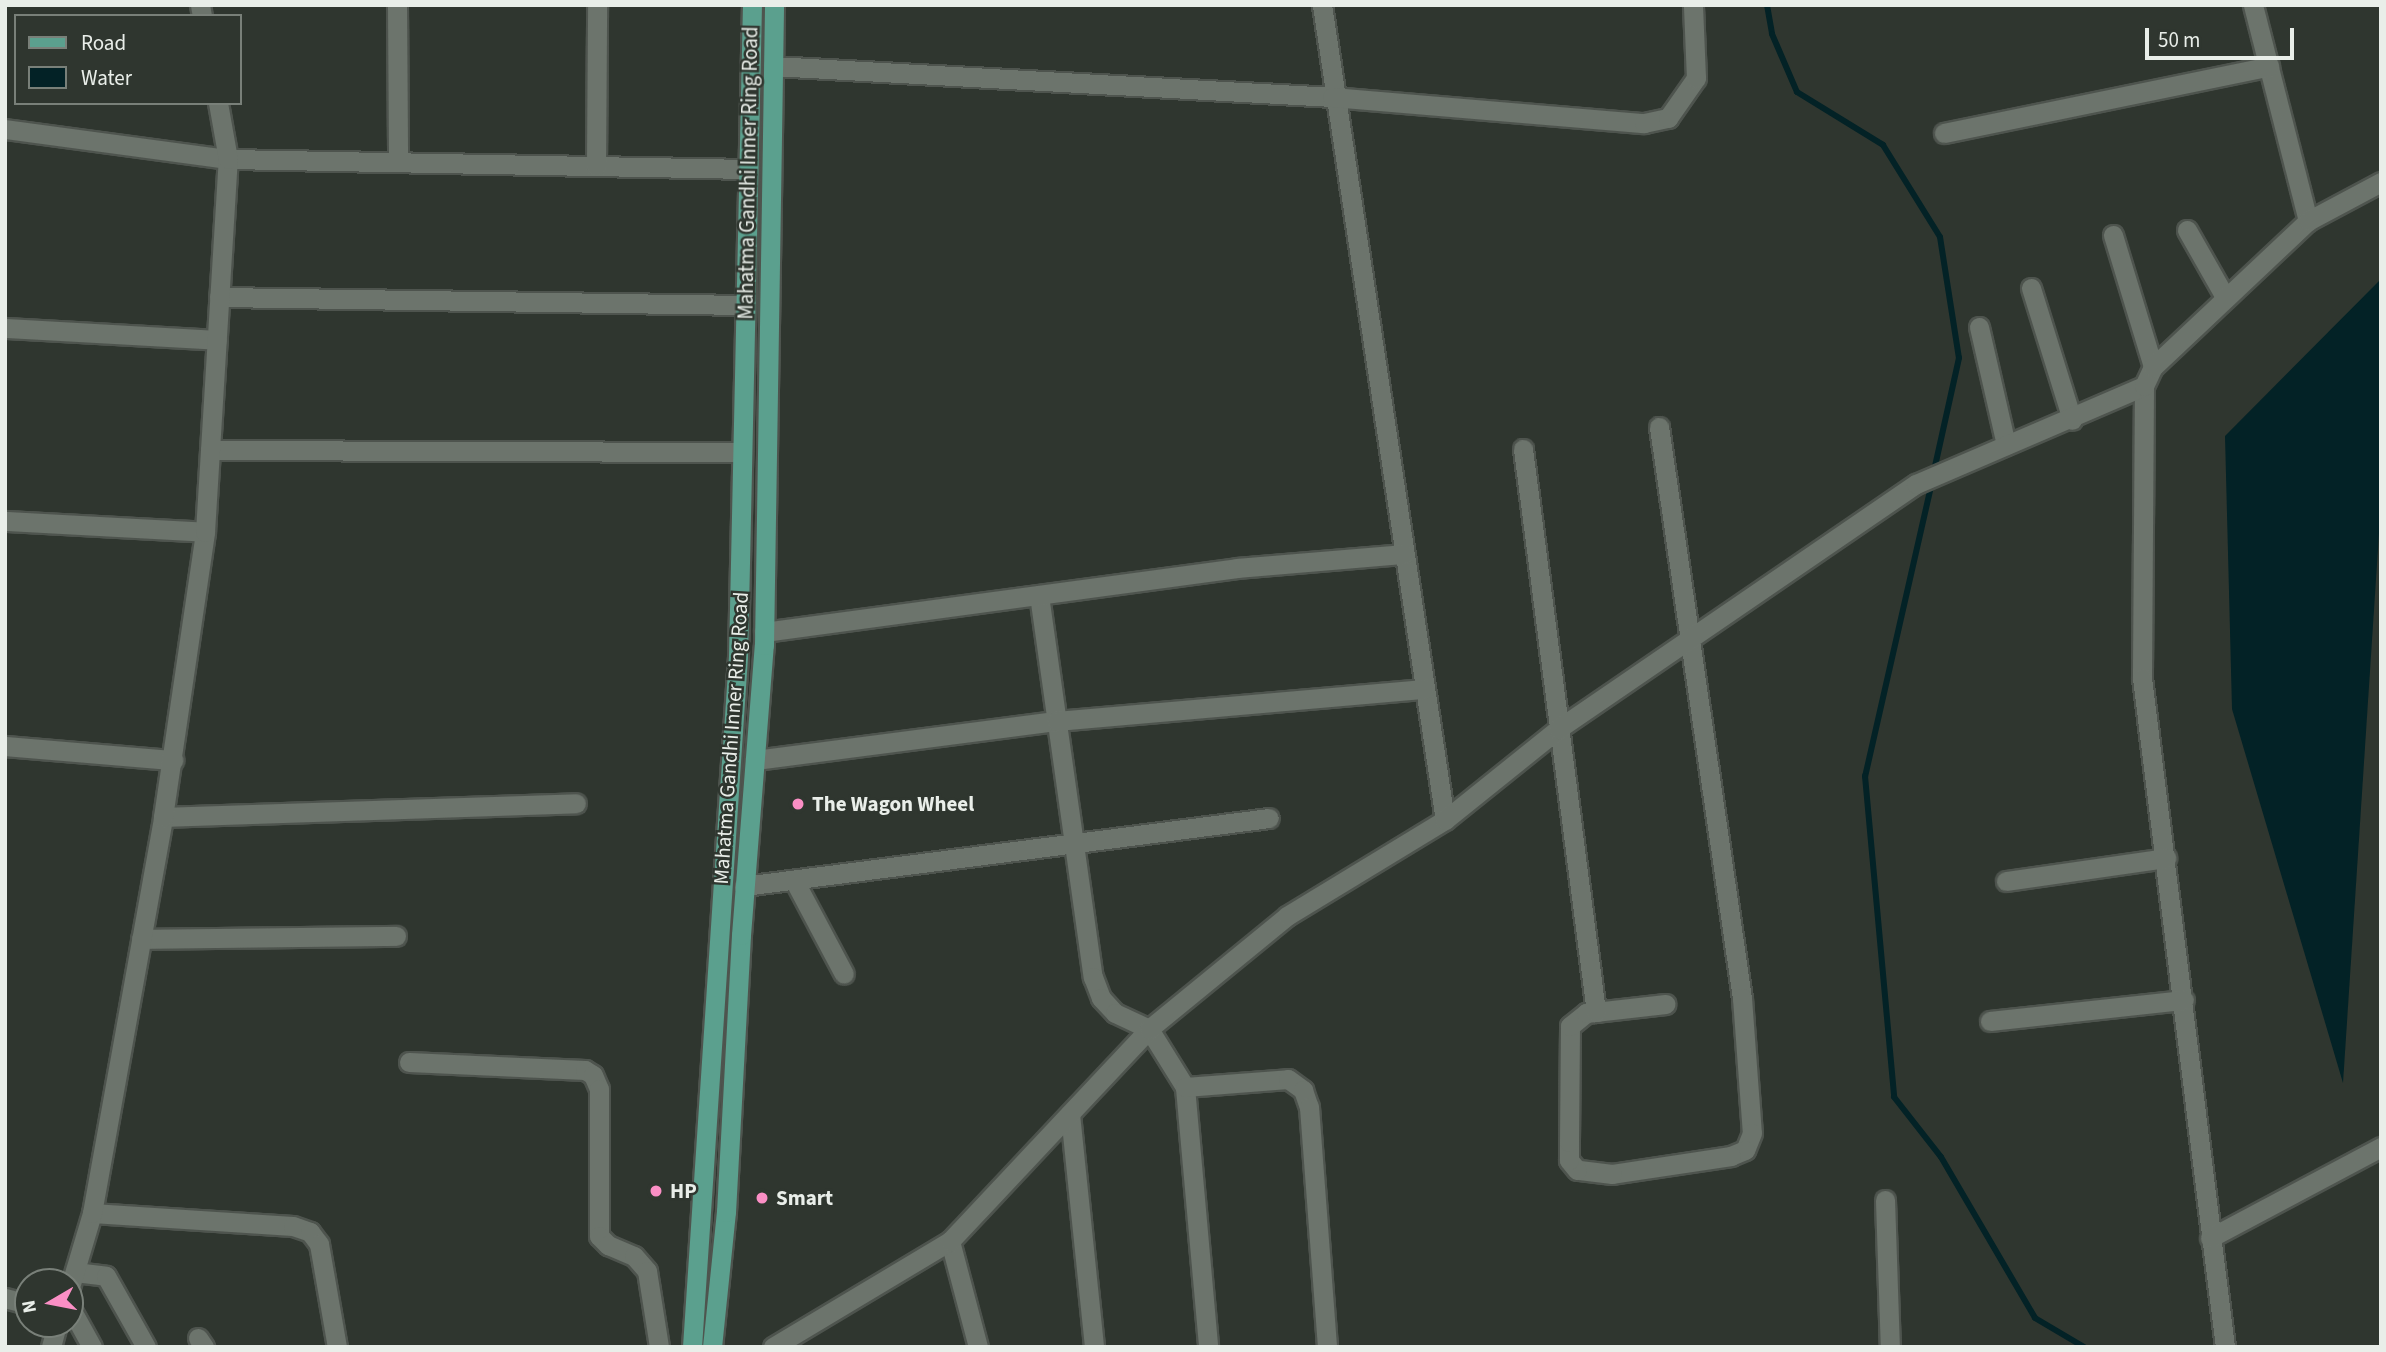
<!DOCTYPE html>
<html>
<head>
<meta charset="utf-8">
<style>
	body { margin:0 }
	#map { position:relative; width:2386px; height:1352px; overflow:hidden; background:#2f362f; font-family:"Source Sans 3",sans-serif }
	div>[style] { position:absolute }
	.water>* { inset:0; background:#032226 }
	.stream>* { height:6px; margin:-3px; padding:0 3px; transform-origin:3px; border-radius:3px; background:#032226 }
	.roads { filter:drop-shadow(2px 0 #4e544e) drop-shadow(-2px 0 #4e544e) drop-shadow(0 2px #4e544e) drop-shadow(0 -2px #4e544e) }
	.minor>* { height:19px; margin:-9.5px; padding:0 9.5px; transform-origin:9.5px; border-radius:9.5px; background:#6c746c }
	.tertiary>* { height:19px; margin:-9.5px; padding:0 9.5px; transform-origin:9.5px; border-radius:9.5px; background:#6c746c }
	.primary>* { height:19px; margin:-9.5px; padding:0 9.5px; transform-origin:9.5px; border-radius:9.5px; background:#5ba08e }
	.dots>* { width:19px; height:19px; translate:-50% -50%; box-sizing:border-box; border:4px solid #2f362f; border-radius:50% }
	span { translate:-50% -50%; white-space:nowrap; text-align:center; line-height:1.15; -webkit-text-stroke:5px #2f362f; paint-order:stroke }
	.street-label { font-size:21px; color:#e9eee9 }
	.poi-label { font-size:21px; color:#e9eee9; font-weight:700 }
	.left { translate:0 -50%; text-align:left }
	.frame { position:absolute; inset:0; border:7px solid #e9eee9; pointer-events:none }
	.legend { position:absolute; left:14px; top:14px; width:228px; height:91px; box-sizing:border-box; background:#2f362f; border:2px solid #798079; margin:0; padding:9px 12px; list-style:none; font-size:21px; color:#e9eee9 }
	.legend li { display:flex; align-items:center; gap:14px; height:35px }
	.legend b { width:35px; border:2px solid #798079 }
	.north { position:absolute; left:14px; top:1268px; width:70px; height:70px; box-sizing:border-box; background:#2f362f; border:2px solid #798079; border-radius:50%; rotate:260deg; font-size:19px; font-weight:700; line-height:28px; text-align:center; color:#e9eee9 }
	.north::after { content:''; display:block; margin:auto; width:24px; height:32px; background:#fb8fc5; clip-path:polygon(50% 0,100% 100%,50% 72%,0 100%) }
	.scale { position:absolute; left:2145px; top:28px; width:149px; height:32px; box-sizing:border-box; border:4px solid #e9eee9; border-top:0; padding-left:9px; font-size:21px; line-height:24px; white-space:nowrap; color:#e9eee9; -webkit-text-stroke:5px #2f362f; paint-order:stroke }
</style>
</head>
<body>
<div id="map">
	<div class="water">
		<i style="clip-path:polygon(2381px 279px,2381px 503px,2343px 1083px,2232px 709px,2225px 436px)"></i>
	</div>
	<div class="stream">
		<i style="left:1767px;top:5px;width:29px;rotate:80deg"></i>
		<i style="left:1772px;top:34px;width:63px;rotate:66.7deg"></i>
		<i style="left:1797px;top:92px;width:101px;rotate:31.6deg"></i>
		<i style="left:1883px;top:145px;width:108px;rotate:58.2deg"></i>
		<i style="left:1940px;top:237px;width:122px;rotate:81.1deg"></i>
		<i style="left:1959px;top:358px;width:116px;rotate:102.5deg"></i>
		<i style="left:1932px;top:482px;width:302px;rotate:102.8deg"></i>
		<i style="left:1865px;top:776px;width:322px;rotate:84.8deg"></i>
		<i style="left:1894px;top:1097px;width:76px;rotate:51.9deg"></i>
		<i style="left:1941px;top:1157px;width:186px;rotate:59.7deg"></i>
		<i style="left:2035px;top:1318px;width:57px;rotate:30.6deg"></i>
	</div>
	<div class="roads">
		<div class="minor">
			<i style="left:200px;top:5px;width:11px;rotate:80deg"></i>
			<i style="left:397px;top:5px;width:157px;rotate:89.6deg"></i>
			<i style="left:1322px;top:5px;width:824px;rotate:81.42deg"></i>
			<i style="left:2253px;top:5px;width:223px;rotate:75.7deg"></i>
			<i style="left:773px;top:66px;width:560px;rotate:3.17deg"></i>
			<i style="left:1332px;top:97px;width:313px;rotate:4.8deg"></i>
			<i style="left:1644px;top:123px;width:25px;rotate:-12deg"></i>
			<i style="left:1668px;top:118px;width:49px;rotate:-55deg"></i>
			<i style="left:1696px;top:78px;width:73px;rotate:-92.4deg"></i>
			<i style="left:5px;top:129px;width:225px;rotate:7.7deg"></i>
			<i style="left:228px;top:159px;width:520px;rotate:1.1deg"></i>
			<i style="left:1944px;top:133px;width:332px;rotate:-11.6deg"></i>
			<i style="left:596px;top:166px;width:161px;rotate:-89.6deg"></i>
			<i style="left:2187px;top:230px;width:77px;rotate:60.4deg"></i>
			<i style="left:2113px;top:235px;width:138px;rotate:73.1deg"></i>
			<i style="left:2031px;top:288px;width:138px;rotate:72.7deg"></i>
			<i style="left:219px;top:297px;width:526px;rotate:0.87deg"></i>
			<i style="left:1979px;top:327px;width:121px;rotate:77.1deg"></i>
			<i style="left:5px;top:328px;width:212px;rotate:3.2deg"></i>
			<i style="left:2144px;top:386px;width:292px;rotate:90.4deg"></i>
			<i style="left:2142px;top:678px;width:674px;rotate:82.93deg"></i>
			<i style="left:1659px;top:427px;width:577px;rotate:81.73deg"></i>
			<i style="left:1742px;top:998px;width:135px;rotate:85.8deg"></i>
			<i style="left:1752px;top:1133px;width:18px;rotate:112deg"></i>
			<i style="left:1745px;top:1150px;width:15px;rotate:157deg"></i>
			<i style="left:1731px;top:1156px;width:120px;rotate:171.4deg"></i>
			<i style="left:1612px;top:1174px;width:35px;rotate:-173deg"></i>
			<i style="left:1577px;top:1170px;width:13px;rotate:-129deg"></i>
			<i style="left:1569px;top:1160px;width:18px;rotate:-90deg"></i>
			<i style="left:1569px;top:1142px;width:116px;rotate:-89.5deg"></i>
			<i style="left:1570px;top:1026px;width:21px;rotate:-39deg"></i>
			<i style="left:1586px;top:1013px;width:80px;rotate:-6.5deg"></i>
			<i style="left:1523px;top:449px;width:568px;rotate:82.61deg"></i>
			<i style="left:210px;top:450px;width:532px;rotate:0.22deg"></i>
			<i style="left:5px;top:521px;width:200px;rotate:3.1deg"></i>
			<i style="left:1039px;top:595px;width:386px;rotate:82deg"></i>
			<i style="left:1093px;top:977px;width:22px;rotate:69deg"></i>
			<i style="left:1101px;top:998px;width:21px;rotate:47deg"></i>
			<i style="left:1115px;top:1013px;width:38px;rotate:25deg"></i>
			<i style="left:1149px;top:1029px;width:68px;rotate:58.2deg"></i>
			<i style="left:1185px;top:1087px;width:261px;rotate:84.9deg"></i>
			<i style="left:764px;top:632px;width:477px;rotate:-7.7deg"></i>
			<i style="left:1237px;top:568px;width:168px;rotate:-4.8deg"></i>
			<i style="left:5px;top:746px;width:169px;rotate:4.8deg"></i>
			<i style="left:755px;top:760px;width:305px;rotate:-7.4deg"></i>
			<i style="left:1057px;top:721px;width:368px;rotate:-5deg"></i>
			<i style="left:163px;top:817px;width:413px;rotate:-1.9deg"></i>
			<i style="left:794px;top:880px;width:106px;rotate:62deg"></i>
			<i style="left:2006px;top:881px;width:162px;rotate:-8.2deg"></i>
			<i style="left:744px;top:886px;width:529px;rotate:-7.38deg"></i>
			<i style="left:141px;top:939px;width:255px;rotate:-0.7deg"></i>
			<i style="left:1990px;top:1021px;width:195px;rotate:-6.2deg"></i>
			<i style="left:409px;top:1062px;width:176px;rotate:2.6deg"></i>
			<i style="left:585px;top:1070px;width:9px;rotate:32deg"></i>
			<i style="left:593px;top:1075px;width:15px;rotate:67deg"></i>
			<i style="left:599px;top:1089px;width:147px;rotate:90deg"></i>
			<i style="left:599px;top:1236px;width:13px;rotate:45deg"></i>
			<i style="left:608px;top:1245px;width:28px;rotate:23deg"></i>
			<i style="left:634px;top:1256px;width:20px;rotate:49deg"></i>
			<i style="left:647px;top:1271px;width:77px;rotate:81deg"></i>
			<i style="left:1185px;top:1087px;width:103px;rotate:-4.4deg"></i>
			<i style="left:1288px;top:1079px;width:19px;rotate:36deg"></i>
			<i style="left:1303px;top:1090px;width:18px;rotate:71deg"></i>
			<i style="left:1309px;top:1107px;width:241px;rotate:85.7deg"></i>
			<i style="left:1070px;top:1114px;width:234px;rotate:84.1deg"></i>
			<i style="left:1885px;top:1200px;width:147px;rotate:88.1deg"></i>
			<i style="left:92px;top:1213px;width:201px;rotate:3.7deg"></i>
			<i style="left:293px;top:1226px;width:18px;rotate:19deg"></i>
			<i style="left:310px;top:1232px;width:15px;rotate:53deg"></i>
			<i style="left:319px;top:1244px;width:105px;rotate:80.1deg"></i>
			<i style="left:2210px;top:1238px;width:194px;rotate:-28deg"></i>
			<i style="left:950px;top:1241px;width:110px;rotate:75.2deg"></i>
			<i style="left:75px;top:1272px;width:31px;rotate:7deg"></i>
			<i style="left:106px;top:1276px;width:81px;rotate:60.6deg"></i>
			<i style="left:70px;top:1287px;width:77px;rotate:-73.4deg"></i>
			<i style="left:92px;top:1213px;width:402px;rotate:-79.8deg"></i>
			<i style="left:163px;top:817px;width:288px;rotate:-81.6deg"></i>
			<i style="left:205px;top:532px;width:374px;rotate:-86.5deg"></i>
			<i style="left:228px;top:159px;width:57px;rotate:-100.1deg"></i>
			<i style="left:5px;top:1298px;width:24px;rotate:15deg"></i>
			<i style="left:70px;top:1307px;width:46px;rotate:61.2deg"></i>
			<i style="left:198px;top:1338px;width:11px;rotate:56deg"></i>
			<i style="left:51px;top:1347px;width:24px;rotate:-75deg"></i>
		</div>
		<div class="tertiary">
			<i style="left:773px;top:1347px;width:206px;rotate:-30.9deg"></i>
			<i style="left:950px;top:1241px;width:291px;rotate:-46.8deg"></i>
			<i style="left:1149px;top:1029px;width:178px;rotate:-39.3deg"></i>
			<i style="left:1287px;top:916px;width:185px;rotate:-31.3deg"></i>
			<i style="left:1445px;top:820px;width:145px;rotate:-38.8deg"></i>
			<i style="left:1558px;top:729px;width:434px;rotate:-34.4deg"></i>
			<i style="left:1916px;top:484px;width:248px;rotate:-23.3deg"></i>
			<i style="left:2144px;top:386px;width:21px;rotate:-65deg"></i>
			<i style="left:2153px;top:367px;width:213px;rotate:-43.3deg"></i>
			<i style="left:2308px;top:221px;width:83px;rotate:-28.1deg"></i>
		</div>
		<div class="primary">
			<i style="left:692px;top:1347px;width:693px;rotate:-86.19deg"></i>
			<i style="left:738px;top:656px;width:651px;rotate:-88.77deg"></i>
			<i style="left:712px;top:1347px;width:136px;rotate:-84.1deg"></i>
			<i style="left:726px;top:1212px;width:277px;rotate:-86.9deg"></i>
			<i style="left:741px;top:935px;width:291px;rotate:-85.5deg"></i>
			<i style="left:764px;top:645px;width:640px;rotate:-89.1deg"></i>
		</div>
	</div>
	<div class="dots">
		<i style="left:798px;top:804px;background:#fb8fc5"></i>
		<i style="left:656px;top:1191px;background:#fb8fc5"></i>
		<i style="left:762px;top:1198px;background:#fb8fc5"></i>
	</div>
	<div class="street-label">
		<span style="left:748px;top:173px;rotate:-89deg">Mahatma Gandhi Inner Ring Road</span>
		<span style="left:731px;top:738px;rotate:-86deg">Mahatma Gandhi Inner Ring Road</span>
	</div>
	<div class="poi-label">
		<span class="left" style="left:812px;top:804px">The Wagon Wheel</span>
		<span class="left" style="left:670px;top:1191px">HP</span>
		<span class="left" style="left:776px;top:1198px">Smart</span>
	</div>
	<div class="frame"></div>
	<ul class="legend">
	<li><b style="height:9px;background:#5ba08e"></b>Road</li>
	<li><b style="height:19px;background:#032226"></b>Water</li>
	</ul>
	<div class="north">N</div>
	<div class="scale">50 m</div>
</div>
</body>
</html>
